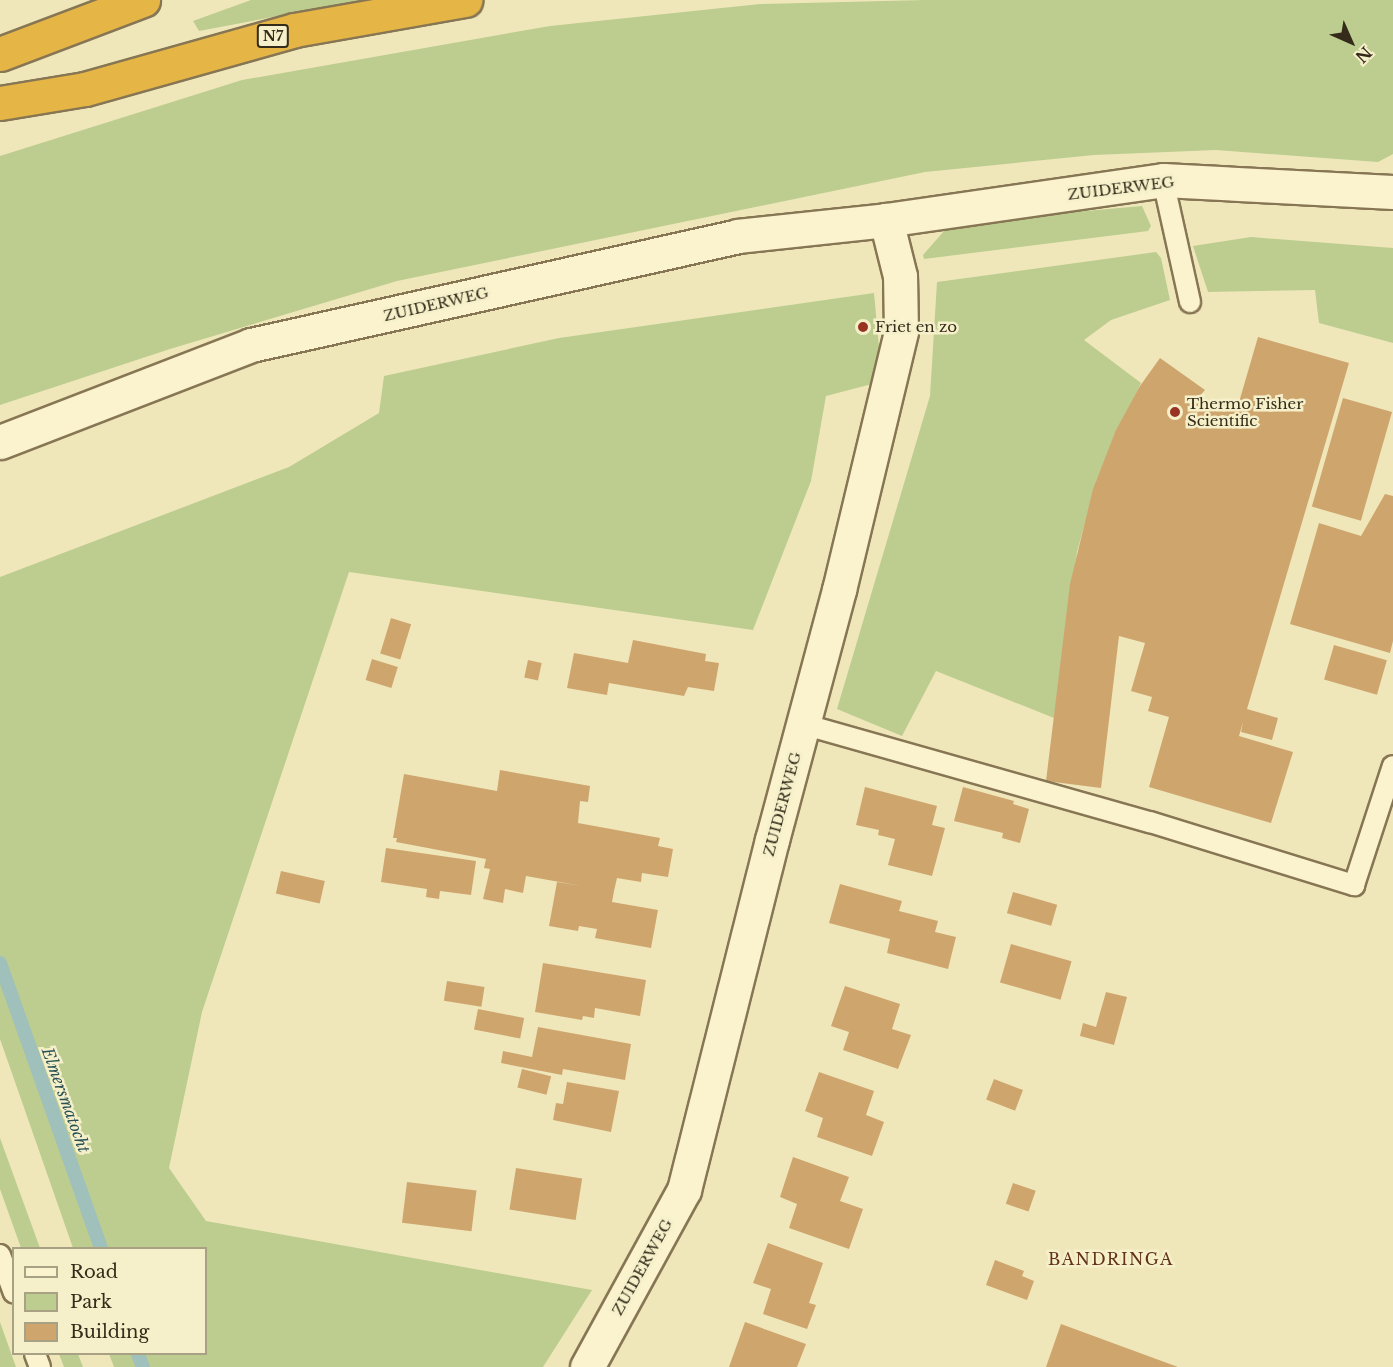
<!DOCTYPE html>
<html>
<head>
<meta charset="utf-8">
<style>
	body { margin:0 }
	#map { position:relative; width:1393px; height:1367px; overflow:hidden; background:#efe7ba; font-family:"Libre Baskerville",serif }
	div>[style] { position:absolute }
	.green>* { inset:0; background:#bdcd8f }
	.stream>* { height:14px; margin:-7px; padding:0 7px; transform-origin:7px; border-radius:7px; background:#9fc0bb }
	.building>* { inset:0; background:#cfa56e; transform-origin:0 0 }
	.roads { filter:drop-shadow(2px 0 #877654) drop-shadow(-2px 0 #877654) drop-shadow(0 2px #877654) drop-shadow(0 -2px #877654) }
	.lane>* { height:20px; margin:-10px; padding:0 10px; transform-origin:10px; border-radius:10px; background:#faf3cd }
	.street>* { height:33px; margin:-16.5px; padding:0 16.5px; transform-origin:16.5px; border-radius:16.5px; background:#faf3cd }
	.secondary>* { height:33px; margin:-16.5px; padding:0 16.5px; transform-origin:16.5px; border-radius:16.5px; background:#faf3cd }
	.highway>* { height:33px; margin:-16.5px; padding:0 16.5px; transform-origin:16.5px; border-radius:16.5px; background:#e5b645 }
	.dots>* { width:16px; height:16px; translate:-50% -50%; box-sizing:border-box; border:3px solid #f6f0ca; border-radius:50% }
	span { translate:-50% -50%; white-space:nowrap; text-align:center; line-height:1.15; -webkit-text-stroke:5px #f6f0ca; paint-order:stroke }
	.shield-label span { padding:2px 4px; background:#f6f0ca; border:2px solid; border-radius:4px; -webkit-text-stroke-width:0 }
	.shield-label { font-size:14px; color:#352b1a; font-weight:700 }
	.street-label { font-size:15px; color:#352b1a }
	.poi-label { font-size:15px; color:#352b1a }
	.left { translate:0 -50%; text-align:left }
	.water-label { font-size:16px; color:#285255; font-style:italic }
	.neighbourhood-label { font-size:16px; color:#633218; letter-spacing:1.5px }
	.legend { position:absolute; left:12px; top:1247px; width:195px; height:108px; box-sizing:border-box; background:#f6f0ca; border:2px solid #a9a184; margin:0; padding:8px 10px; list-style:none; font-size:18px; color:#352b1a }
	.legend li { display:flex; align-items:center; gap:12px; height:30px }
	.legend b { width:30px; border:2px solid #a9a184 }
	.north { position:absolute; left:1321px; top:12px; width:60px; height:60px; -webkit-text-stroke:4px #f6f0ca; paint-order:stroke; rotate:135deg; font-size:16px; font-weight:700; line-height:24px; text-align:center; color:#352b1a }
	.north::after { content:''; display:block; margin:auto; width:21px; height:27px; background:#352b1a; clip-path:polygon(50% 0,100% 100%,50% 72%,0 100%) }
</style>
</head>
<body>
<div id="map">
	<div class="green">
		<i style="clip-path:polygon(251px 0,362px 0,199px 31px,193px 21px)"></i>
		<i style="clip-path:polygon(925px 0,1393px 0,1393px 154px,1378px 162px,1216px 150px,1094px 155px,925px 172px,397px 281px,170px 349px,0 405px,0 156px,242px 80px,550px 26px,760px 4px)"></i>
		<i style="clip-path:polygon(1142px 206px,1151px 226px,1148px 231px,924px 259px,923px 255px,951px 223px)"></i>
		<i style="clip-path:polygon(1251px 237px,1393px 248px,1393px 343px,1319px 323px,1315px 290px,1208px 292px,1193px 246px)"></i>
		<i style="clip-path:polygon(1156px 252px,1161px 258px,1170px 300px,1111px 320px,1084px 340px,1141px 383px,1097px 479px,1077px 552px,1054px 718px,936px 671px,902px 736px,837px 709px,930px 396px,937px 282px)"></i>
		<i style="clip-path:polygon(874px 293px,879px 347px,872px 384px,826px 396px,811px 481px,753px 630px,349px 572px,202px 1012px,169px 1168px,206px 1221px,592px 1290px,543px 1367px,114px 1367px,109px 1354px,206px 1354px,206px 1248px,73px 1248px,0 1039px,0 577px,289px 467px,379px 413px,384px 376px,559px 338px)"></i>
		<i style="clip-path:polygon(0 1138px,40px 1248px,21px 1248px,0 1189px)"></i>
		<i style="clip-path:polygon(0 1322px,16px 1367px,0 1367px)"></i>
		<i style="clip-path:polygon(59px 1354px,78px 1354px,83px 1367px,64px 1367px)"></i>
	</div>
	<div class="stream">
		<i style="left:0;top:963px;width:302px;rotate:70.5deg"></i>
		<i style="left:138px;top:1354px;width:14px;rotate:69deg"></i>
	</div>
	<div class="building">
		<i style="clip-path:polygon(1258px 337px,1349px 363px,1247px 709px,1278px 718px,1272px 740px,1241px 732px,1243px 722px,1239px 736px,1293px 752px,1271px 823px,1149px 787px,1169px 717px,1148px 711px,1152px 697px,1131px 691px,1145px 643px,1119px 636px,1101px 788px,1046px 781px,1070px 584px,1093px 489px,1116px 430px,1140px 386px,1160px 358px,1205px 390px,1199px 397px,1237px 409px)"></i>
		<i style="left:1343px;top:398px;width:51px;height:113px;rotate:16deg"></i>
		<i style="clip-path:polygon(1385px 494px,1393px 496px,1393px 641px,1390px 653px,1290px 624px,1319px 523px,1361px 536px)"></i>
		<i style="left:391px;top:618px;width:21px;height:37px;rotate:17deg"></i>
		<i style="clip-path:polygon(633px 640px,706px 654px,705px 661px,719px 663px,714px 691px,688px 687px,684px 696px,609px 683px,607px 695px,567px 688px,574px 653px,628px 663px)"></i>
		<i style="left:1334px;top:645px;width:55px;height:36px;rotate:16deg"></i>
		<i style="left:372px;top:659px;width:27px;height:22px;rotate:17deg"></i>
		<i style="left:528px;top:660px;width:14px;height:18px;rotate:12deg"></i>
		<i style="clip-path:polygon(500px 770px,590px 786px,588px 802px,580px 801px,578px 823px,660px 838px,658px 846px,673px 849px,668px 877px,642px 873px,641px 882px,617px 878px,614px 891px,612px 902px,658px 910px,651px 948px,595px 938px,597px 929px,579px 926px,578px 931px,549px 926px,557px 882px,582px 886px,526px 876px,523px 893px,505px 889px,503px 903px,483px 899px,490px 869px,484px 868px,486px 859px,396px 842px,397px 838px,393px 838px,404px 774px,497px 791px)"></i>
		<i style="clip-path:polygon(865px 787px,937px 806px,932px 825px,945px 828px,932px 876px,888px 865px,895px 839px,878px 835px,879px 830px,856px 825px)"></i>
		<i style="clip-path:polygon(963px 787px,1014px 801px,1013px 804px,1029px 809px,1020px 843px,1002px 838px,1003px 833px,954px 821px)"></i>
		<i style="clip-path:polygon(386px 848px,476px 861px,471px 895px,440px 891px,439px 899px,426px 897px,427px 889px,381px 882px)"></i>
		<i style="left:281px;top:871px;width:45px;height:23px;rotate:13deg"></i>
		<i style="clip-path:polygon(840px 884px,902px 901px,899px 911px,938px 921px,935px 932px,956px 937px,948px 969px,887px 953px,890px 939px,829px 923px)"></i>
		<i style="left:1013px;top:892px;width:46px;height:22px;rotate:16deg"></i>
		<i style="left:1011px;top:944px;width:63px;height:40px;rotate:16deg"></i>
		<i style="clip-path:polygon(543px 963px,646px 980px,640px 1016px,595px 1008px,594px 1018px,583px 1016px,582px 1020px,535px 1012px)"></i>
		<i style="left:447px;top:981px;width:38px;height:20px;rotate:9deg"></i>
		<i style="clip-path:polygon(845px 986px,900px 1004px,892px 1029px,911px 1035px,898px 1069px,843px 1050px,849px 1032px,831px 1026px)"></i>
		<i style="clip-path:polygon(1106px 992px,1127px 997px,1114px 1045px,1080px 1036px,1083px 1023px,1096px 1027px)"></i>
		<i style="left:478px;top:1009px;width:47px;height:21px;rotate:11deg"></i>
		<i style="clip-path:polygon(538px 1027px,631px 1044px,625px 1080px,563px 1069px,562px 1075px,501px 1063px,503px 1051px,532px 1057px)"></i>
		<i style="left:522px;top:1069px;width:30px;height:19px;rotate:14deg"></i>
		<i style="clip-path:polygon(819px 1072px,874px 1091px,866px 1115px,884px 1122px,872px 1156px,817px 1137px,823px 1118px,805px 1111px)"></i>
		<i style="left:994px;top:1079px;width:31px;height:22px;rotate:21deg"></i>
		<i style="clip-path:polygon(567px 1082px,619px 1091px,611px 1132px,553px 1120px,556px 1103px,563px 1104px)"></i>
		<i style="clip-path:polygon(793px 1157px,849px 1177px,840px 1201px,863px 1209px,849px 1249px,789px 1228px,797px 1204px,780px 1197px)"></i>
		<i style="left:516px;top:1168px;width:67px;height:42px;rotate:9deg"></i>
		<i style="left:407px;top:1182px;width:70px;height:41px;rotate:7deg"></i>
		<i style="left:1013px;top:1183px;width:24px;height:22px;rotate:19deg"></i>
		<i style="clip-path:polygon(768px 1243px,823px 1263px,809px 1303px,816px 1305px,807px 1329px,763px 1314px,771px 1289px,753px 1283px)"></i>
		<i style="clip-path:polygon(995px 1260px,1024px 1271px,1022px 1276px,1034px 1281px,1027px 1300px,986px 1285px)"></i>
		<i style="clip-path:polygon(745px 1322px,806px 1344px,797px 1367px,729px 1367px)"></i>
		<i style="clip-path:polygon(1061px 1324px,1178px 1367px,1046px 1367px)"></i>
	</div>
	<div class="roads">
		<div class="lane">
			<i style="left:1163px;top:180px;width:125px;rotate:77.5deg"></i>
			<i style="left:803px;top:724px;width:361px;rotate:15.8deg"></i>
			<i style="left:1150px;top:822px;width:214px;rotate:17.2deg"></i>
			<i style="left:1354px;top:885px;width:125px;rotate:-71.9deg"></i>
			<i style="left:0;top:1255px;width:40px;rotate:69.8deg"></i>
			<i style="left:35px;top:1354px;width:14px;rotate:69deg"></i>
		</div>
		<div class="street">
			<i style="left:587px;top:1367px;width:202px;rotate:-61.3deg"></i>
			<i style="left:684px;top:1190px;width:361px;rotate:-75.9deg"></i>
			<i style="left:772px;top:840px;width:259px;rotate:-75deg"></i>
			<i style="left:839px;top:590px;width:266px;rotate:-76.5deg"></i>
			<i style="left:901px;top:331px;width:55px;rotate:-91deg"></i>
			<i style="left:900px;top:276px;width:58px;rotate:-104deg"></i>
		</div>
		<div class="secondary">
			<i style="left:0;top:442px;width:269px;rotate:-21.1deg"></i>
			<i style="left:251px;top:345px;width:498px;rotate:-12.6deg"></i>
			<i style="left:737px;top:236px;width:150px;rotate:-6.1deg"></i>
			<i style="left:886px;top:220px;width:280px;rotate:-8.2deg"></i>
			<i style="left:1163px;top:180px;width:230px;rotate:3deg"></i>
		</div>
		<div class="highway">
			<i style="left:0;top:54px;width:153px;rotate:-20.7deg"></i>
			<i style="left:0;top:103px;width:86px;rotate:-9.4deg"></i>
			<i style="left:85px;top:89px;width:218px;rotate:-15.7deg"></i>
			<i style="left:295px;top:30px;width:173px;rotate:-10deg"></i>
		</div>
	</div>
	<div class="dots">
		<i style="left:863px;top:327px;background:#983222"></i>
		<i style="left:1175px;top:412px;background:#983222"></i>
	</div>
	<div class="shield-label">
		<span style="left:273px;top:36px">N7</span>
	</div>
	<div class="street-label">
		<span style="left:1121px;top:188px;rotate:-7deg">ZUIDERWEG</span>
		<span style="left:436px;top:304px;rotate:-13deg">ZUIDERWEG</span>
		<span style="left:782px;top:804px;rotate:-75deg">ZUIDERWEG</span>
		<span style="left:642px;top:1267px;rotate:-61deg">ZUIDERWEG</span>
	</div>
	<div class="poi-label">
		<span class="left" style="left:875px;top:327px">Friet en zo</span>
		<span class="left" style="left:1187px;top:412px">Thermo Fisher<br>Scientific</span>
	</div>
	<div class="water-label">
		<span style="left:66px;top:1100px;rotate:70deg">Elmersmatocht</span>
	</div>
	<div class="neighbourhood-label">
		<span style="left:1111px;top:1259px">BANDRINGA</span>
	</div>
	<ul class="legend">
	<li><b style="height:8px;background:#faf3cd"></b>Road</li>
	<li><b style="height:16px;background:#bdcd8f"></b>Park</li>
	<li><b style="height:16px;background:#cfa56e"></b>Building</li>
	</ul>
	<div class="north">N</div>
</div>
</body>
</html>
